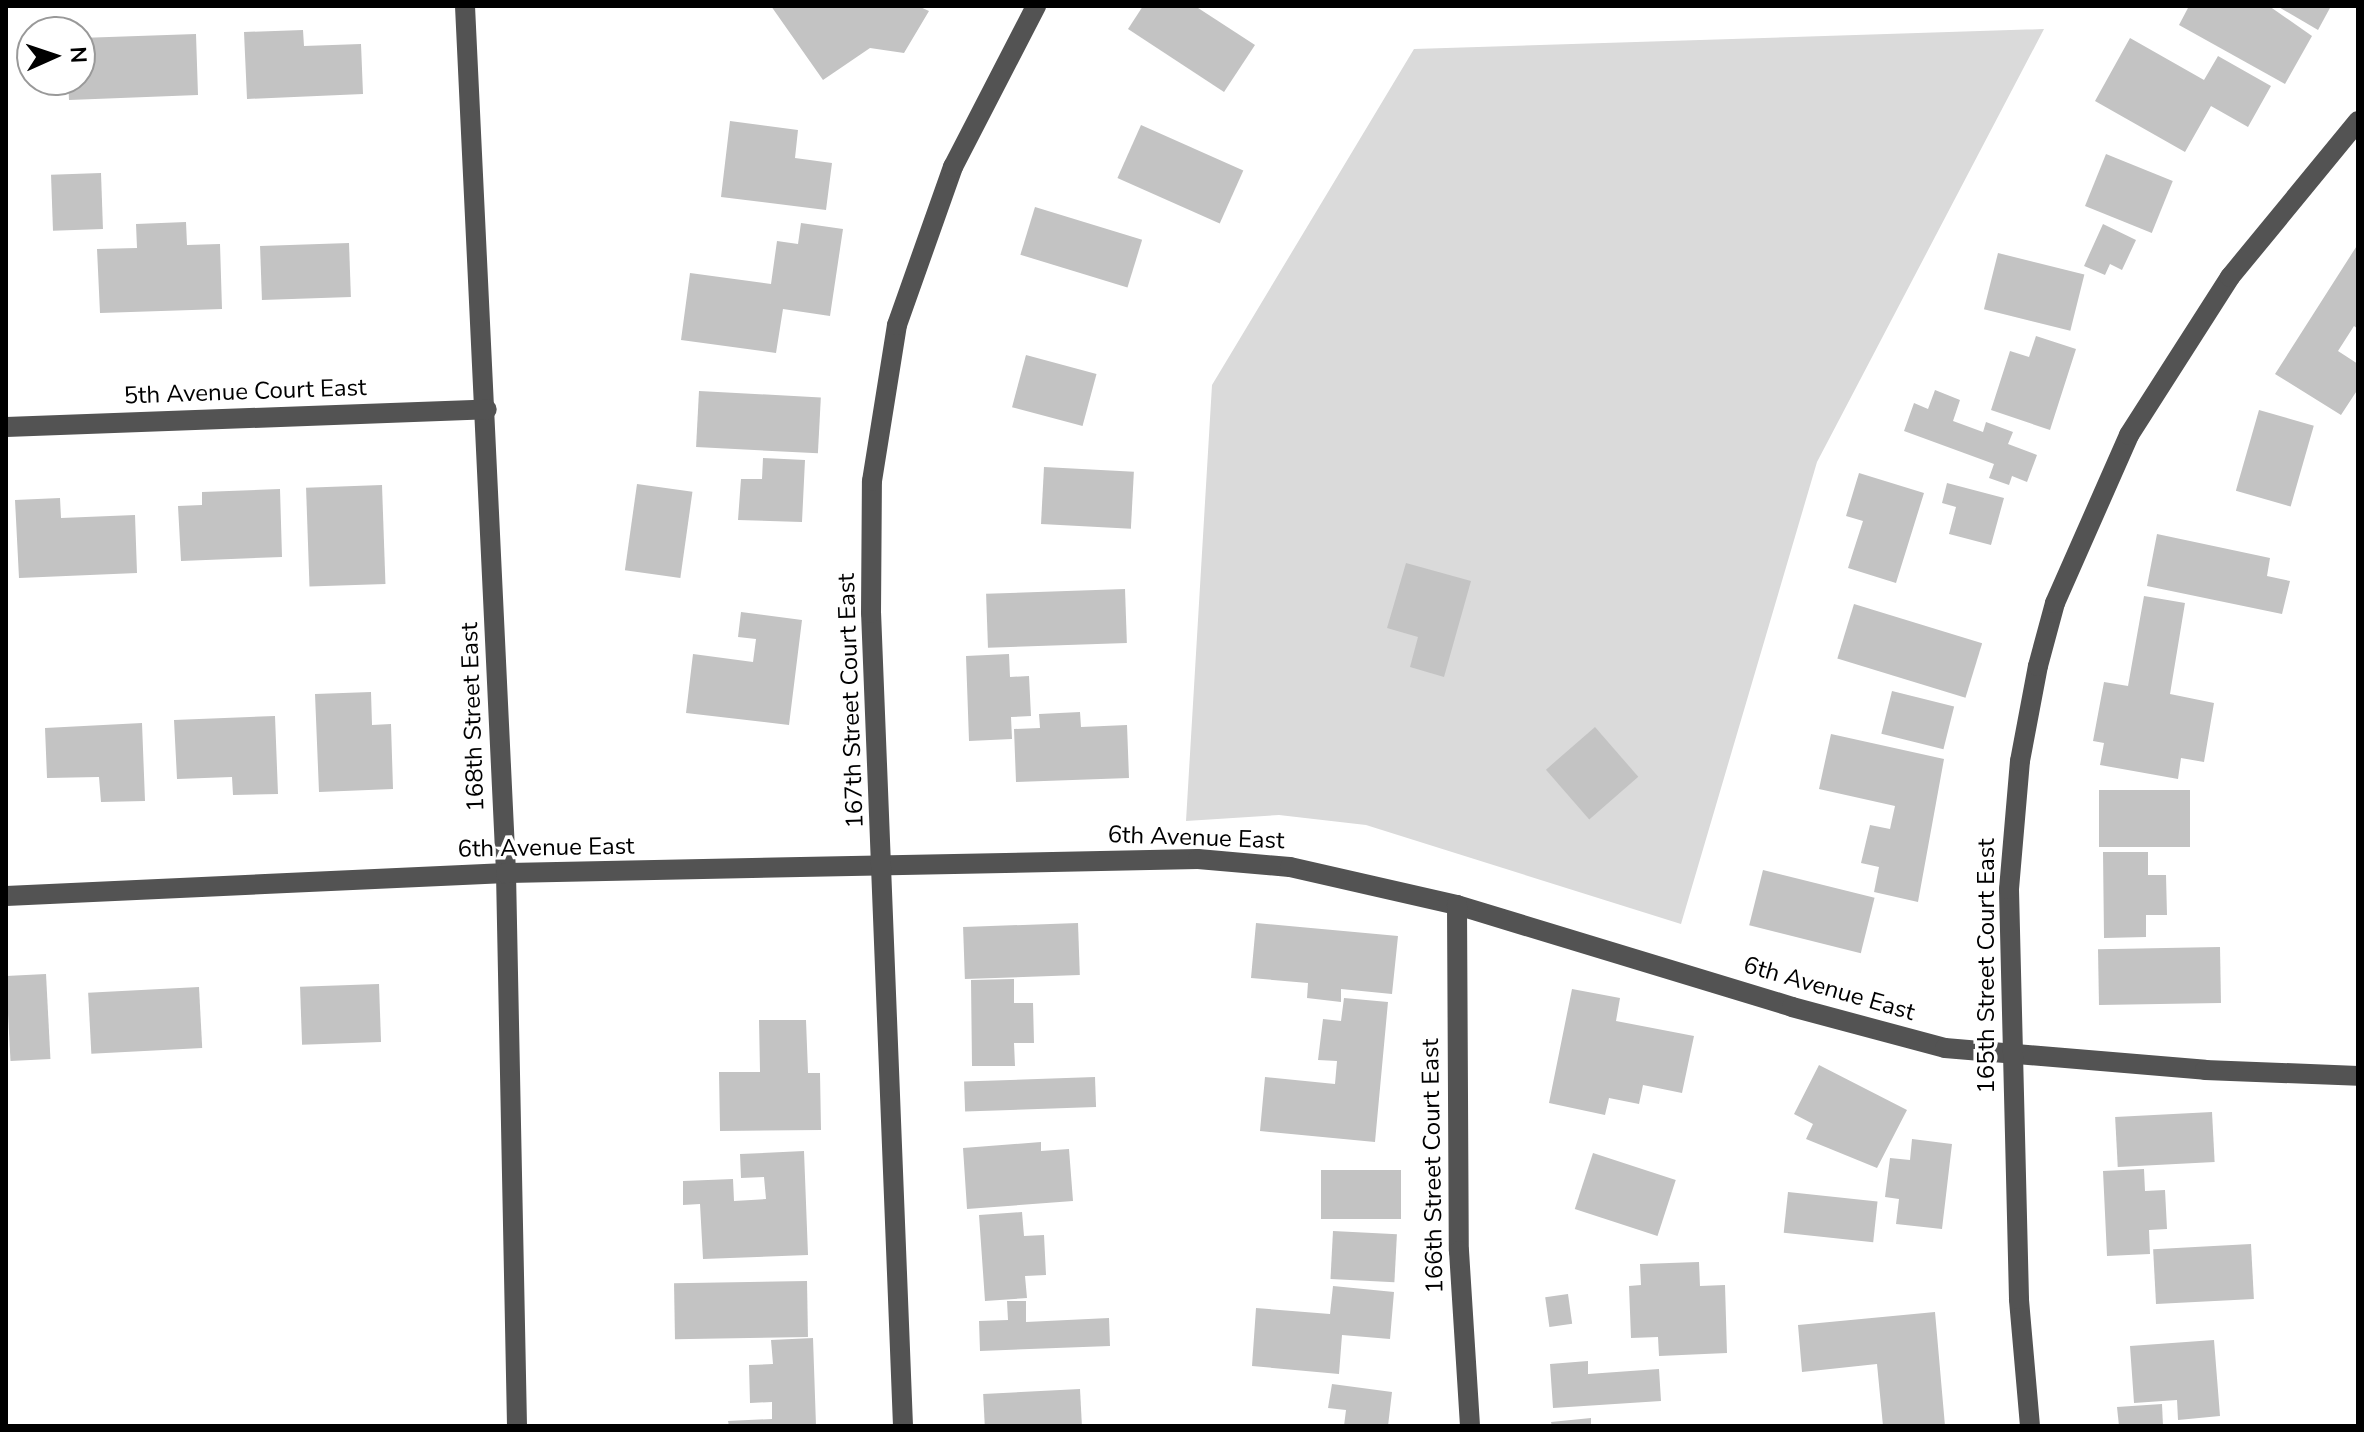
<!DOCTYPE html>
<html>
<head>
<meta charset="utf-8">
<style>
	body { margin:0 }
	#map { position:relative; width:2364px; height:1432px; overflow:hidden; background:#fff; font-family:"Nunito Sans",sans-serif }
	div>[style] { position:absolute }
	.green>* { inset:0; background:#dadada }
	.building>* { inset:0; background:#c3c3c3; transform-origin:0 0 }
	.minor>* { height:20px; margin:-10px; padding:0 10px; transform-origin:10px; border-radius:10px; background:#535353 }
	span { translate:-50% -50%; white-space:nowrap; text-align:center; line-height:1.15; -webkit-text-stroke:7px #fff; paint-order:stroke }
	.street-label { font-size:24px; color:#000 }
	.frame { position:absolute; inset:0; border:8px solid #000; pointer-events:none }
	.north { position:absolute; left:16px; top:16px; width:80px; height:80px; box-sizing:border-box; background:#fff; border:2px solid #999; border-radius:50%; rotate:87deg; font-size:22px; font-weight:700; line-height:32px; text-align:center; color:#000 }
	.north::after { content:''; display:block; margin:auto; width:28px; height:36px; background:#000; clip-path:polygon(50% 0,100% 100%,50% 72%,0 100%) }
</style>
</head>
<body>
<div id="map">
	<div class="green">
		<i style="clip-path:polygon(2044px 29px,1817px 462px,1681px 924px,1366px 825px,1279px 815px,1186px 821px,1212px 385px,1414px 49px)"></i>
	</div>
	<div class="building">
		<i style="clip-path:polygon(771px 6px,918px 6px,929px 11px,904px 53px,870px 48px,823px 80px)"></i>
		<i style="clip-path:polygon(1143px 6px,1195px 6px,1255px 45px,1224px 92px,1128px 29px)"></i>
		<i style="clip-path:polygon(2189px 6px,2269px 6px,2312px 36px,2285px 84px,2179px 25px)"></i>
		<i style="clip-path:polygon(2277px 6px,2331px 6px,2318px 30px)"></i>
		<i style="clip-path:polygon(303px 30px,304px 46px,361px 44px,363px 94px,247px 99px,244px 32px)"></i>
		<i style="clip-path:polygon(196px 34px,198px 95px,69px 100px,68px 80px,80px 80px,80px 38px)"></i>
		<i style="clip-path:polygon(2130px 38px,2204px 80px,2218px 56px,2271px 86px,2248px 127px,2211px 106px,2185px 152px,2095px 101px)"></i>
		<i style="clip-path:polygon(730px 121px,798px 130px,795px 158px,832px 163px,826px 210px,721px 197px)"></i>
		<i style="left:1141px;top:125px;width:112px;height:58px;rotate:24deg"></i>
		<i style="left:2106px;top:154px;width:72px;height:56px;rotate:22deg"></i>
		<i style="left:101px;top:173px;width:56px;height:50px;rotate:88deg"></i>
		<i style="left:1035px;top:207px;width:112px;height:50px;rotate:17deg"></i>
		<i style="clip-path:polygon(186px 222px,187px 245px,220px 244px,222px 309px,100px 313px,97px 249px,137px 248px,136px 224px)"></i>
		<i style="clip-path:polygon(801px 223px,843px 229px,830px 316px,783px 309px,776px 353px,681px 340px,690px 273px,771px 284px,777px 241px,798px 244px)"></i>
		<i style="clip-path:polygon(2103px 224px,2136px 240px,2122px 270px,2110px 264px,2105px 275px,2084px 266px)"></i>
		<i style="left:349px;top:243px;width:54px;height:89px;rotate:88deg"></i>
		<i style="clip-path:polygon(2358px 244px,2358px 329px,2354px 326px,2338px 351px,2358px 364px,2358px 389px,2341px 415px,2275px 374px)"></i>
		<i style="left:1998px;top:253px;width:89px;height:58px;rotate:14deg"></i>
		<i style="clip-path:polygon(2036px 336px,2076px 349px,2050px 430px,1991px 410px,2010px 351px,2029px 357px)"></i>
		<i style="left:1026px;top:355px;width:73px;height:54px;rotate:15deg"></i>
		<i style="clip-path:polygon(1935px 390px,1960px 400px,1953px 421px,1983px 432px,1986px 422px,2013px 432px,2008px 444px,2037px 455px,2027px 482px,2012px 476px,2009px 485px,1989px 478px,1994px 464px,1904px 431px,1914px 403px,1928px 409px)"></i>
		<i style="left:699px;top:391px;width:122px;height:56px;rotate:3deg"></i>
		<i style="left:2259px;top:410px;width:57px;height:84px;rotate:16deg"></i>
		<i style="clip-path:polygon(763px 458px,805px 460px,802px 522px,738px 520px,741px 479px,762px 479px)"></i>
		<i style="left:1044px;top:467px;width:90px;height:57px;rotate:3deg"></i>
		<i style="clip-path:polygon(1859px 473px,1924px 493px,1896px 583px,1848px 568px,1863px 521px,1846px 516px)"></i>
		<i style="clip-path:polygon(1947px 483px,2004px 498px,1991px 545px,1949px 534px,1956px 507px,1942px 503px)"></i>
		<i style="left:637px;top:484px;width:56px;height:87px;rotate:8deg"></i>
		<i style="left:382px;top:485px;width:99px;height:76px;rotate:88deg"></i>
		<i style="clip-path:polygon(280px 489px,282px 557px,181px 561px,178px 506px,202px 505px,202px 492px)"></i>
		<i style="clip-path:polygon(60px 498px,61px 518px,135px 515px,137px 573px,19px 578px,15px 500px)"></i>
		<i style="clip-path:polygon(2157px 534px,2270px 558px,2267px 576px,2290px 581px,2282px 614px,2147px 586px)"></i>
		<i style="clip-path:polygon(1406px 563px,1471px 581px,1444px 677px,1410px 667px,1418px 637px,1387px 628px)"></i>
		<i style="left:1125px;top:589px;width:54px;height:139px;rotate:88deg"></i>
		<i style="clip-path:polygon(2144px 596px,2185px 603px,2170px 694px,2214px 703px,2204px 762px,2181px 758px,2178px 779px,2100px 765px,2104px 743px,2093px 741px,2104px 682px,2128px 686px)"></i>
		<i style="left:1854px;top:604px;width:134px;height:57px;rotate:17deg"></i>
		<i style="clip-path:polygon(741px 612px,802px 620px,789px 725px,686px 713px,693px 654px,753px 662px,756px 639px,738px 637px)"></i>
		<i style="clip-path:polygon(1009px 654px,1010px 677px,1029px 676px,1031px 716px,1011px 717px,1012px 739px,969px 741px,966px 656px)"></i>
		<i style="left:1892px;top:691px;width:64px;height:44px;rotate:14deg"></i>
		<i style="clip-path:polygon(371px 692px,372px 725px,391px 724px,393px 789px,319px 792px,315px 694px)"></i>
		<i style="clip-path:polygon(1080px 712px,1081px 727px,1127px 725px,1129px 778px,1016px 782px,1014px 729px,1040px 728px,1039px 714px)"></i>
		<i style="clip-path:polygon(275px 716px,278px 794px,233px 795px,232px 777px,177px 779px,174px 720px)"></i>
		<i style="clip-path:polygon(142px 723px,145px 801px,101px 802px,99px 777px,47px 778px,45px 728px)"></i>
		<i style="left:1595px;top:727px;width:66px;height:65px;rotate:49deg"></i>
		<i style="clip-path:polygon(1831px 734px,1944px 759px,1918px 902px,1874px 892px,1879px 867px,1861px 863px,1870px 825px,1890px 829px,1895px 806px,1819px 789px)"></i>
		<i style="left:2190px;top:790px;width:57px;height:91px;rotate:90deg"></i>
		<i style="clip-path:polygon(2103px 852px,2148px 852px,2148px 875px,2166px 875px,2167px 915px,2146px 915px,2146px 937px,2104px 938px)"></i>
		<i style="left:1763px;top:870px;width:115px;height:57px;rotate:14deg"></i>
		<i style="left:1078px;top:923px;width:52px;height:115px;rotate:88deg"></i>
		<i style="clip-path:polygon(1256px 923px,1398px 936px,1392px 994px,1341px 989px,1341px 1002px,1307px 998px,1308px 983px,1251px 978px)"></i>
		<i style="left:2220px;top:947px;width:56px;height:122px;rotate:89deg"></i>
		<i style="left:46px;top:974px;width:85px;height:40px;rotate:87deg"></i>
		<i style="clip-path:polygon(1014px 979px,1014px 1003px,1033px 1003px,1034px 1043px,1014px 1043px,1015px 1066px,972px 1066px,971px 980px)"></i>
		<i style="left:379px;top:984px;width:58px;height:79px;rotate:88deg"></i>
		<i style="left:199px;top:987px;width:61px;height:111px;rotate:87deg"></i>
		<i style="clip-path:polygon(1572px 989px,1620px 998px,1616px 1021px,1694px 1036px,1682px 1093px,1643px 1085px,1639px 1104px,1609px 1098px,1605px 1115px,1549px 1103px)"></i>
		<i style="clip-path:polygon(1344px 998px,1388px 1002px,1375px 1142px,1260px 1131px,1265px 1077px,1335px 1084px,1337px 1061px,1318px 1060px,1323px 1019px,1341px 1021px)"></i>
		<i style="clip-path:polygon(759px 1020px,806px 1020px,808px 1073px,820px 1073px,821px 1130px,720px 1131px,719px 1072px,760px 1072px)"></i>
		<i style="clip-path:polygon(1819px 1065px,1907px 1110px,1877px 1168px,1806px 1139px,1813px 1124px,1794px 1114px)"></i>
		<i style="left:1095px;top:1077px;width:30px;height:131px;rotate:88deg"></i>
		<i style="left:2212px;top:1112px;width:50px;height:97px;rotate:87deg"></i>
		<i style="clip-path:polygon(1912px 1139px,1952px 1144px,1942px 1229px,1896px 1224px,1899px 1199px,1885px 1197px,1890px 1158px,1910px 1160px)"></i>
		<i style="clip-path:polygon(1041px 1142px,1041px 1151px,1069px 1149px,1073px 1201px,967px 1209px,963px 1148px)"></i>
		<i style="clip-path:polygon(804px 1151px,808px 1255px,703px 1259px,700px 1204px,683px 1205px,683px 1181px,733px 1179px,734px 1201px,766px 1199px,764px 1177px,741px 1178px,740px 1154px)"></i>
		<i style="left:1593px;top:1153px;width:87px;height:59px;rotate:18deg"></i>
		<i style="clip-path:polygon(2144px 1169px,2145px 1191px,2165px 1190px,2167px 1229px,2149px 1230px,2150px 1254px,2107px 1256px,2103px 1171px)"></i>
		<i style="left:1321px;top:1170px;width:80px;height:49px"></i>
		<i style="left:1788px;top:1192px;width:90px;height:41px;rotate:6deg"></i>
		<i style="clip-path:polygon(1022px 1212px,1024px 1236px,1044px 1235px,1046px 1275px,1025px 1276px,1027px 1298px,985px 1301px,979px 1215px)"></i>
		<i style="left:1333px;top:1231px;width:64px;height:48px;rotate:3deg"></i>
		<i style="left:2251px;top:1244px;width:55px;height:98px;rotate:87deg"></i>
		<i style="clip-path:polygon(1699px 1262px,1700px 1286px,1725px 1285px,1727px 1353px,1659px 1356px,1658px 1337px,1631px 1338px,1629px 1286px,1641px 1285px,1640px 1264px)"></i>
		<i style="left:807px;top:1281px;width:56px;height:133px;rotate:89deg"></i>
		<i style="clip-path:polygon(1333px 1286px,1394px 1292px,1390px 1339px,1342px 1335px,1339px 1374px,1252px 1366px,1256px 1308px,1330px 1314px)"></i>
		<i style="left:1568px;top:1294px;width:30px;height:23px;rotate:82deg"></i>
		<i style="clip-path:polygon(1007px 1301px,1026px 1301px,1026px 1322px,1109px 1318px,1110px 1346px,980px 1351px,979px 1321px,1008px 1320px)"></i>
		<i style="clip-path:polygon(1935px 1312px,1945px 1426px,1883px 1426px,1877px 1364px,1802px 1372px,1798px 1325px)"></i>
		<i style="clip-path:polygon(813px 1338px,816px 1426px,729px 1426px,728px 1421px,772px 1419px,772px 1402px,750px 1403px,749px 1365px,773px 1364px,771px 1340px)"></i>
		<i style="clip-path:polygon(2214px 1340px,2220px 1416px,2178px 1420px,2177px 1400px,2134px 1403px,2130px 1346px)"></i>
		<i style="clip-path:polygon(1588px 1361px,1588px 1374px,1659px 1369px,1661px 1401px,1553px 1408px,1550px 1364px)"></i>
		<i style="clip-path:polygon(1332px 1384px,1392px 1392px,1388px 1426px,1344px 1426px,1346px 1410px,1328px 1408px)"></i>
		<i style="left:1080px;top:1389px;width:37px;height:97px;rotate:87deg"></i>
		<i style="clip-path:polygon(2162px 1404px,2163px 1426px,2119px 1426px,2117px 1407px)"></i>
		<i style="clip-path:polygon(1591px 1418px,1591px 1426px,1552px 1426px,1551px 1422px)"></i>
	</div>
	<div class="minor">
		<i style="left:465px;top:6px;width:868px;rotate:87.29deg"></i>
		<i style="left:506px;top:873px;width:553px;rotate:88.86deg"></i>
		<i style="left:6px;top:427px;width:481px;rotate:-2.1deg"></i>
		<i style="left:6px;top:896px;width:501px;rotate:-2.63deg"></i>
		<i style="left:506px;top:873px;width:692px;rotate:-1.16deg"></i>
		<i style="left:1198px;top:859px;width:92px;rotate:5deg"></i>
		<i style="left:1290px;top:867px;width:171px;rotate:12.8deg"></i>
		<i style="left:1457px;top:905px;width:350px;rotate:16.9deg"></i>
		<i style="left:1792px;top:1007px;width:158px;rotate:15deg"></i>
		<i style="left:1945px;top:1048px;width:261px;rotate:4.8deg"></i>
		<i style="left:2205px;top:1070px;width:153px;rotate:2.2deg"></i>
		<i style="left:1457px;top:905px;width:346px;rotate:89.7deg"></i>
		<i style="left:1459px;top:1251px;width:175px;rotate:86.4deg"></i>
		<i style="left:903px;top:1426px;width:814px;rotate:-92.25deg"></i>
		<i style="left:871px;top:613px;width:132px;rotate:-89.6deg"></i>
		<i style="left:872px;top:481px;width:158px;rotate:-80.9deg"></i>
		<i style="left:897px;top:325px;width:168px;rotate:-70.5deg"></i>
		<i style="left:953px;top:167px;width:181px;rotate:-62.7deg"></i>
		<i style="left:2030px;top:1426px;width:127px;rotate:-95deg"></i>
		<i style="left:2019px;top:1299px;width:410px;rotate:-91.4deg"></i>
		<i style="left:2009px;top:889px;width:128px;rotate:-85.1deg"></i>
		<i style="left:2020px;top:761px;width:97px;rotate:-79.3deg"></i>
		<i style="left:2038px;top:666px;width:65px;rotate:-74.9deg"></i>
		<i style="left:2055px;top:603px;width:184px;rotate:-66.2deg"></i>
		<i style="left:2129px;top:435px;width:188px;rotate:-57.4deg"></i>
		<i style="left:2230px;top:277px;width:202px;rotate:-50.6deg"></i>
	</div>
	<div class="street-label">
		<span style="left:245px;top:392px;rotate:-2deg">5th Avenue Court East</span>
		<span style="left:851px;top:701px;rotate:-92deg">167th Street Court East</span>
		<span style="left:473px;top:717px;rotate:-92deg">168th Street East</span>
		<span style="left:1196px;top:838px;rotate:2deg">6th Avenue East</span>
		<span style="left:546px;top:848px;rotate:-1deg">6th Avenue East</span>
		<span style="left:1987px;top:966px;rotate:-90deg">165th Street Court East</span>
		<span style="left:1829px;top:989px;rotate:16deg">6th Avenue East</span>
		<span style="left:1433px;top:1166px;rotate:-91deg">166th Street Court East</span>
	</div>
	<div class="frame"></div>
	<div class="north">N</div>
</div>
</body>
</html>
